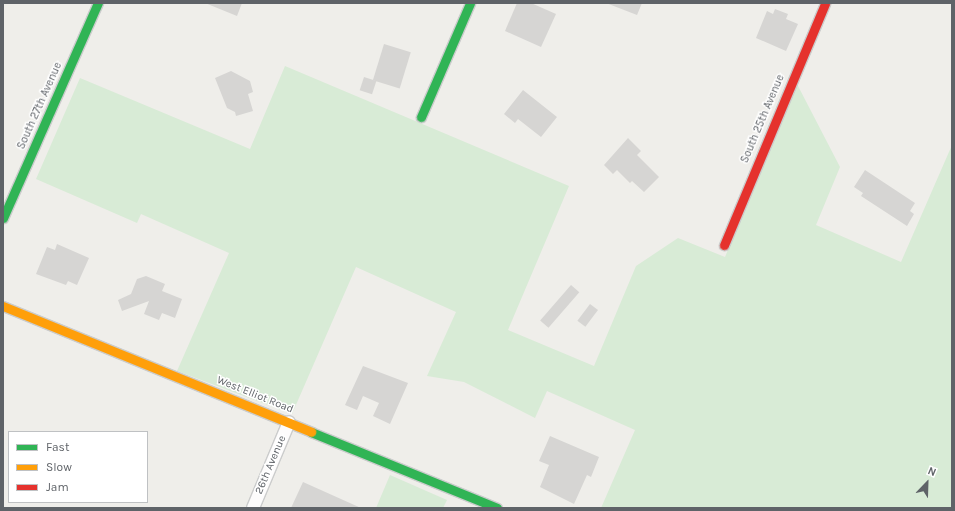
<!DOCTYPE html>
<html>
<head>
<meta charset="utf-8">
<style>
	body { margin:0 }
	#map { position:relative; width:955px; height:511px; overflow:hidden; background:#efeeea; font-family:Karla,sans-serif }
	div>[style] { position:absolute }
	.green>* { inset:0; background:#d8ebd6 }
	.building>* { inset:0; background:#d6d5d3; transform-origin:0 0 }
	.roads { filter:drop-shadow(1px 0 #cbcccc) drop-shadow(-1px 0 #cbcccc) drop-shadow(0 1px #cbcccc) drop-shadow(0 -1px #cbcccc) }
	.street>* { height:12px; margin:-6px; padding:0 6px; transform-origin:6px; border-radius:6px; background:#fdfcfc }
	.fast>* { height:9px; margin:-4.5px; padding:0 4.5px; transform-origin:4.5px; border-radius:4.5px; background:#30b455 }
	.slow>* { height:9px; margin:-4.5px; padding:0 4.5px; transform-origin:4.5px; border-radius:4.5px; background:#ff9f0a }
	.jam>* { height:9px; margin:-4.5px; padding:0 4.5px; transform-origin:4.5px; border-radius:4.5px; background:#e5322d }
	span { translate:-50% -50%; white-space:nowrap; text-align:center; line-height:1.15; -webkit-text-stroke:3px #fff; paint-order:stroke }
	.street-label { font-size:11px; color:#5f6368 }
	.frame { position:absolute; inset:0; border:4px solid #5f6368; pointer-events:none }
	.legend { position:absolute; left:8px; top:431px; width:140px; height:72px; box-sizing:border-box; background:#fff; border:1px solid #bfc1c3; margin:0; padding:5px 7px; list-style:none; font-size:12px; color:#5f6368 }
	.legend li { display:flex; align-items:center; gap:8px; height:20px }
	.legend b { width:20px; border:1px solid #bfc1c3 }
	.north { position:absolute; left:907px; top:463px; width:40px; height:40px; -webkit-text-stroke:3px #fff; paint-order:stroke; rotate:23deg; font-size:11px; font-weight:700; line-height:16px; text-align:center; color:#5f6368 }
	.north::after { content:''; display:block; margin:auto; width:14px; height:18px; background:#5f6368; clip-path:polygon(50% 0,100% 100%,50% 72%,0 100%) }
</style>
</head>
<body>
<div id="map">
	<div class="green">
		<i style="clip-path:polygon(285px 66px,569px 186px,508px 330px,594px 366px,636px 266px,678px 238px,725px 257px,797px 84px,840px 167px,816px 225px,901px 262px,952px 145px,952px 508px,601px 508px,635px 430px,547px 391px,535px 418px,464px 382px,427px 376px,456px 312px,356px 267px,292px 414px,177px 371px,229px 253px,141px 214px,137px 223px,36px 179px,80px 78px,250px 149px)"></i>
		<i style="clip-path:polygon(390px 475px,447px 500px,443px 508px,376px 508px)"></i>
	</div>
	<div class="building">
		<i style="clip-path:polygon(205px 3px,242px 3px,237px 16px)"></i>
		<i style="clip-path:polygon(517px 3px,531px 3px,556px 14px,541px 47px,505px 31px)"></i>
		<i style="clip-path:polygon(606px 3px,642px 3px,637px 15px)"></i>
		<i style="clip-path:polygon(775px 9px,788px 14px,786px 19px,798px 24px,786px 51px,756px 38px,767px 11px,773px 14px)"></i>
		<i style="left:384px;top:44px;width:28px;height:38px;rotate:17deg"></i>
		<i style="clip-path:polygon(231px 71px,250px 81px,253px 92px,248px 94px,253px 111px,236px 116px,235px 112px,227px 108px,215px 78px)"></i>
		<i style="left:364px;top:77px;width:13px;height:14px;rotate:18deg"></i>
		<i style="clip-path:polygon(523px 90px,557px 117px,541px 137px,518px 119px,515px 123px,504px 114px)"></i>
		<i style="clip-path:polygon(628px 138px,641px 151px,637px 155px,659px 177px,644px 192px,632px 181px,630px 183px,617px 170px,613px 174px,604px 165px)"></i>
		<i style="clip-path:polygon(865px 170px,915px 203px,910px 211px,914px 214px,907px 226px,861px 196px,863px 193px,854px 187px)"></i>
		<i style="clip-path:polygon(57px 244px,89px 258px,77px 285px,68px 281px,66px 285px,36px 274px,47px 247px,55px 250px)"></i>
		<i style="clip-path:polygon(146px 276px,165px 284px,162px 291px,182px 299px,175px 318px,162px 313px,159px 320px,144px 314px,149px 301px,122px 311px,118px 300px,131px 294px,137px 279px)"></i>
		<i style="left:571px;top:285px;width:11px;height:47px;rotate:41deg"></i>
		<i style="left:590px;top:304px;width:10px;height:21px;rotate:37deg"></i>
		<i style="clip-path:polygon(363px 366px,408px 383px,390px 424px,373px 416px,379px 403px,363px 396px,357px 410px,345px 405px)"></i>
		<i style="clip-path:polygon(550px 436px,599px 457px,591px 477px,587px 475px,574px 504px,540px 487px,549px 465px,539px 461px)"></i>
		<i style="clip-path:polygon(303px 482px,361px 508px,291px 508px)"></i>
	</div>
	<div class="roads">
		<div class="street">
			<i style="left:253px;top:508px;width:93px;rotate:-67.3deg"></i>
		</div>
		<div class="fast">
			<i style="left:421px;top:117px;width:124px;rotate:-66.7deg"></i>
			<i style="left:3px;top:218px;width:235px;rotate:-66.2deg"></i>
			<i style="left:311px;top:432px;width:201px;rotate:22.2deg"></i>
		</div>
		<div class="slow">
			<i style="left:3px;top:306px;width:333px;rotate:22.2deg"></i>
		</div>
		<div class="jam">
			<i style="left:724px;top:245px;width:262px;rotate:-67.3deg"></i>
		</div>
	</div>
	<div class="street-label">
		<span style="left:40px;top:106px;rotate:-66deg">South 27th Avenue</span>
		<span style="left:763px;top:119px;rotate:-67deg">South 25th Avenue</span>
		<span style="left:255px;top:395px;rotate:22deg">West Elliot Road</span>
		<span style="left:271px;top:465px;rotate:-67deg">26th Avenue</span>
	</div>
	<div class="frame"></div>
	<ul class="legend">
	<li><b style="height:5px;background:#30b455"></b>Fast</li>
	<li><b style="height:5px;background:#ff9f0a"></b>Slow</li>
	<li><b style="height:5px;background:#e5322d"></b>Jam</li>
	</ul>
	<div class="north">N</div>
</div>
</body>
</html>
